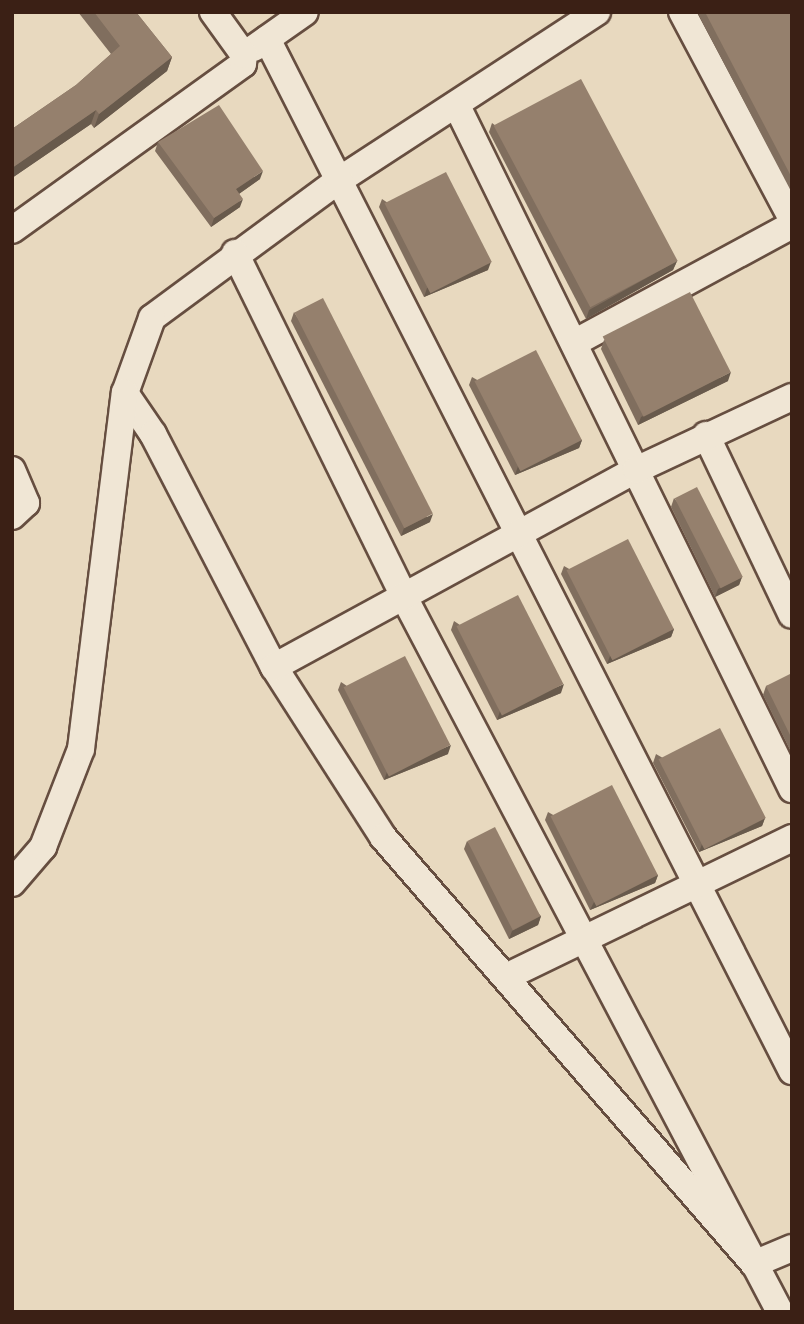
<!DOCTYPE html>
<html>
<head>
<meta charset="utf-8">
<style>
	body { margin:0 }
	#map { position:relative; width:804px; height:1324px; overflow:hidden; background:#e8d9bf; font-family:"Libre Caslon Text",serif }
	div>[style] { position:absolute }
	.roads { filter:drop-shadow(2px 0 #664e40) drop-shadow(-2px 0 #664e40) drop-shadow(0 2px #664e40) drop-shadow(0 -2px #664e40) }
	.minor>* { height:26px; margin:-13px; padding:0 13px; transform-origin:13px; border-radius:13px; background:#f0e6d5 }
	.wall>* { inset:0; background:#806e5e }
	.shaded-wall>* { inset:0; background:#685a4c }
	.building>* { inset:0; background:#95806d; transform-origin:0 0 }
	span { translate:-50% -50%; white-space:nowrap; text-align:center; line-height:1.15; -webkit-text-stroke:5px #f0e6d5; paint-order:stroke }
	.frame { position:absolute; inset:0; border:14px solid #3b2015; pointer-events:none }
</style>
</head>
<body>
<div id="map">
	<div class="roads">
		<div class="minor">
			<i style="left:597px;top:12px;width:308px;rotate:146.9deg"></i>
			<i style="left:339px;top:180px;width:232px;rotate:143.6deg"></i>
			<i style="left:152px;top:318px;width:80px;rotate:109.8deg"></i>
			<i style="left:125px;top:393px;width:50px;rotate:55.7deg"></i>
			<i style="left:153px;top:434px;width:263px;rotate:62.6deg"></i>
			<i style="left:274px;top:667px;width:202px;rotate:57.3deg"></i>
			<i style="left:383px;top:837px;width:566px;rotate:49.01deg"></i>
			<i style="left:754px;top:1264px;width:41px;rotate:-22.8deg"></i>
			<i style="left:682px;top:12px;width:234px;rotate:62deg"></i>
			<i style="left:267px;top:39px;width:1158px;rotate:63.04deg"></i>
			<i style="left:254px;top:48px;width:62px;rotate:-35.2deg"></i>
			<i style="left:457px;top:106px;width:761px;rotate:63.87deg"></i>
			<i style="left:12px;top:230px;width:284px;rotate:-35.7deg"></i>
			<i style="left:243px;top:64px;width:9px;rotate:-84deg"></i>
			<i style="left:244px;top:55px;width:53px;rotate:-125.8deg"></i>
			<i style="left:235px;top:253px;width:383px;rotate:63.8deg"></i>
			<i style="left:404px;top:597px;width:808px;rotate:62.26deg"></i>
			<i style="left:574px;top:343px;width:248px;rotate:-28.4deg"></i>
			<i style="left:706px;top:435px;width:199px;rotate:64.5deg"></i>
			<i style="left:12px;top:470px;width:36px;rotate:67deg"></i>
			<i style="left:26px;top:503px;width:19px;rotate:137deg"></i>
			<i style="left:274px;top:667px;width:412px;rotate:-28.6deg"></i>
			<i style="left:636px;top:470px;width:172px;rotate:-25.1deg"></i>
			<i style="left:12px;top:883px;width:48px;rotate:-49.3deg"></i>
			<i style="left:43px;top:847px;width:105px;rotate:-68.8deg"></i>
			<i style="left:81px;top:749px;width:359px;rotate:-83deg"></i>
			<i style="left:508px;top:976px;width:316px;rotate:-25.9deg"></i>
		</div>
	</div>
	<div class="wall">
		<i style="clip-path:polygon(78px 12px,136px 12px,172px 57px,167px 71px,94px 128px,91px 124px,12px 178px,12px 129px,76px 85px,111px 54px)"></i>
		<i style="clip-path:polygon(697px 12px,792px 12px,792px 193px)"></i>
		<i style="clip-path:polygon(492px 123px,677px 261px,673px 270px,586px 319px,489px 132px)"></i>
		<i style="clip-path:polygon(158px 142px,260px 179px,239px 194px,240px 207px,211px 227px,155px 151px)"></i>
		<i style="clip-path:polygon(382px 199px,488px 270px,424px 297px,379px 207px)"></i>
		<i style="clip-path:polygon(294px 312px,430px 522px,401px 536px,291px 321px)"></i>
		<i style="clip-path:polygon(604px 340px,728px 381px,638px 425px,601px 349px)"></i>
		<i style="clip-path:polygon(472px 377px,582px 440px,579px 448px,515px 475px,469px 385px)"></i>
		<i style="clip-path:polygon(674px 498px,742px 577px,739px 585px,715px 597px,671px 507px)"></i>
		<i style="clip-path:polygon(564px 566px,674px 629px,671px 637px,607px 664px,561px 574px)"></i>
		<i style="clip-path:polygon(454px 621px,561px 693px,497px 720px,451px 630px)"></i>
		<i style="clip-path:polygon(792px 678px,792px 754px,763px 695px,766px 686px)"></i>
		<i style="clip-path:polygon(341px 682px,448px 754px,384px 780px,338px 690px)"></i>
		<i style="clip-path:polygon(656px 754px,765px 818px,762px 826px,699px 852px,653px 763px)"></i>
		<i style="clip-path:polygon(548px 812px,658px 875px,655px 883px,590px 910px,545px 820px)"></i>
		<i style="clip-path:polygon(467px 841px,541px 916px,538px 925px,509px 939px,464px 849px)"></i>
	</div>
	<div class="shaded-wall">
		<i style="clip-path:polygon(172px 57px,167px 71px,94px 128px,99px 114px)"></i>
		<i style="clip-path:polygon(96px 110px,91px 124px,12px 178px,12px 168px)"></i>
		<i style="clip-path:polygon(263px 171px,260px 179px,233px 198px,236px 189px)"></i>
		<i style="clip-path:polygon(243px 199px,240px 207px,211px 227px,214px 218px)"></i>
		<i style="clip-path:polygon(677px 261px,673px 270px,586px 319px,589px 310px)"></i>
		<i style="clip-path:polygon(491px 262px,488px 270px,424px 297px,427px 288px)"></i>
		<i style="clip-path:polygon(731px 372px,728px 381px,638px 425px,641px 417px)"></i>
		<i style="clip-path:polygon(582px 440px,579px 448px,515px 475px,518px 466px)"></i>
		<i style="clip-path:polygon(433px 514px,430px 522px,401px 536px,404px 528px)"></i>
		<i style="clip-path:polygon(742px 577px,739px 585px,715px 597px,718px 589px)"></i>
		<i style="clip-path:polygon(674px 629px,671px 637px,607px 664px,610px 656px)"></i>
		<i style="clip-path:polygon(564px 684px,561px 693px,497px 720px,500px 711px)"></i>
		<i style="clip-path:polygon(451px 745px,448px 754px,384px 780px,387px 772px)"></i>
		<i style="clip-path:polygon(765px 818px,762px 826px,699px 852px,702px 844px)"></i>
		<i style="clip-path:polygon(658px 875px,655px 883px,590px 910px,594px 902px)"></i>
		<i style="clip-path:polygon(541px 916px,538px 925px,509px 939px,512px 931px)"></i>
	</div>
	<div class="building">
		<i style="clip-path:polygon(94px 12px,136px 12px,172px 57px,99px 114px,96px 110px,12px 168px,12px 129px,76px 85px,120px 46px)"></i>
		<i style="clip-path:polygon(705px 12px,792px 12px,792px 178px)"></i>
		<i style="left:581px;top:79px;width:206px;height:99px;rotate:62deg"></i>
		<i style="clip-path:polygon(219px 105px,263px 171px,236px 189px,243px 199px,214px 218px,158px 142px)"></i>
		<i style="left:446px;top:172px;width:101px;height:69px;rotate:63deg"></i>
		<i style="left:690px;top:292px;width:90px;height:98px;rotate:63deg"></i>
		<i style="left:323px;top:298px;width:242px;height:32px;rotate:63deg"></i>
		<i style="left:536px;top:350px;width:101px;height:69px;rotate:63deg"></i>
		<i style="left:697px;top:487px;width:101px;height:25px;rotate:63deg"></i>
		<i style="left:628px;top:539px;width:101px;height:69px;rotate:63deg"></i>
		<i style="left:518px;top:595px;width:100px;height:69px;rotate:63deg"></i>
		<i style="left:405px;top:656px;width:100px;height:69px;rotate:63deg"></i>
		<i style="clip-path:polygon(790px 674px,792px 678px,792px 739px,766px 686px)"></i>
		<i style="left:720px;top:728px;width:101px;height:69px;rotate:63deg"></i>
		<i style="left:612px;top:785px;width:101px;height:69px;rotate:63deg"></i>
		<i style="left:495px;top:827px;width:100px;height:31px;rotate:63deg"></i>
	</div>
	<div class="frame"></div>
</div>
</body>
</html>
